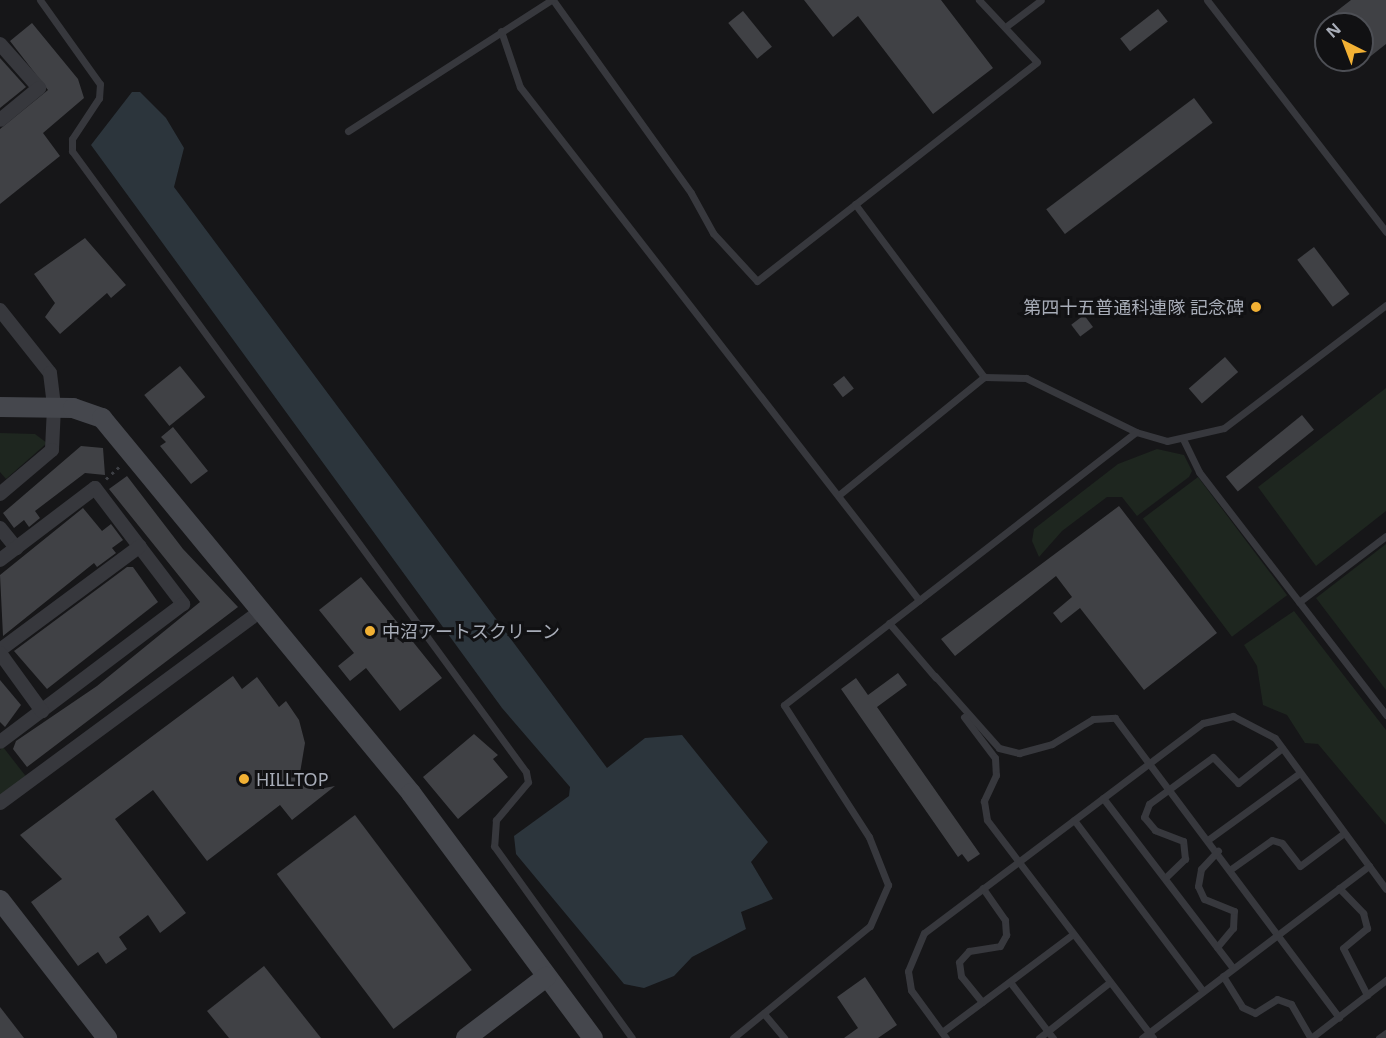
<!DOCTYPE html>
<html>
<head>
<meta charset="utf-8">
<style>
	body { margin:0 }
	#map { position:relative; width:1386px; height:1038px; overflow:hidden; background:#161618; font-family:"Noto Sans","Noto Sans JP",sans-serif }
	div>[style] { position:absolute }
	.green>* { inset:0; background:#1e261f; transform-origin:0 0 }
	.water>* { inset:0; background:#2c353c }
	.building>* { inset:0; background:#404145; transform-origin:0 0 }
	.path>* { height:3px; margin-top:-1.5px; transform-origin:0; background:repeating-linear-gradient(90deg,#3d3f44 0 3px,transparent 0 7.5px) }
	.lane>* { height:7px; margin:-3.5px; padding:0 3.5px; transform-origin:3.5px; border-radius:3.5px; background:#37383d }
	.street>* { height:14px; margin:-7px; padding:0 7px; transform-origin:7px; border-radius:7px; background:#37383d }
	.secondary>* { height:20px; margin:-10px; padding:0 10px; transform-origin:10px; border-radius:10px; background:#45474d }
	.dots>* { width:16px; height:16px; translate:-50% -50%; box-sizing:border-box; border:3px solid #111113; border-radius:50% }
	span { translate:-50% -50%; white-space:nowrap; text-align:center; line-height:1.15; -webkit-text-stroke:6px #111113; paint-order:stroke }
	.poi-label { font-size:18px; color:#a8adb8 }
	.right { translate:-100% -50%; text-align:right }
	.left { translate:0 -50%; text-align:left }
	.north { position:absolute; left:1314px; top:12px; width:60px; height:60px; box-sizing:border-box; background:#111113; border:2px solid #4d4f55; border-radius:50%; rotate:318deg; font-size:16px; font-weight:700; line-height:24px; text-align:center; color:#a8adb8 }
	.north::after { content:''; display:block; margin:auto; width:21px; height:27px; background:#f2b134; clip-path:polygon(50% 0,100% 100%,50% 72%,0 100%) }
</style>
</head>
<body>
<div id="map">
	<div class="green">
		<i style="clip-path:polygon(1386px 388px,1386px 511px,1316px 566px,1258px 487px)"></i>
		<i style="clip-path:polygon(0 433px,35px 434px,47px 443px,6px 479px,0 472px)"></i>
		<i style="clip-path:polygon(1157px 449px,1184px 455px,1192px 471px,1189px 477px,1137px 516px,1122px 497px,1107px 497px,1062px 531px,1039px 557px,1032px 541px,1034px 529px,1118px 464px)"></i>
		<i style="left:1198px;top:477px;width:148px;height:69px;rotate:53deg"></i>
		<i style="clip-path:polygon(1386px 544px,1386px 690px,1316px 598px)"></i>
		<i style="clip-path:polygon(1294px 611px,1386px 730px,1386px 825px,1318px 744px,1305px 743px,1287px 715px,1263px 705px,1257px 666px,1244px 645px)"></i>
		<i style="clip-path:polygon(3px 747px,28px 779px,0 800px,0 750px)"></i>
	</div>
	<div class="water">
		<i style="clip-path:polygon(132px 92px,140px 92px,166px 118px,184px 148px,174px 187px,607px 768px,645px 738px,682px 735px,768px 842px,751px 862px,773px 899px,741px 912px,746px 929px,692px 957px,674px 976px,644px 988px,624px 984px,516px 854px,514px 836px,569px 796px,570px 787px,502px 708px,91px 145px)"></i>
	</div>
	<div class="building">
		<i style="clip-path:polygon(804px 0,941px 0,993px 68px,933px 114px,858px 16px,833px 37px)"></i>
		<i style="clip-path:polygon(1351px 0,1386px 0,1386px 44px,1362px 63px,1362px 24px,1320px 24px)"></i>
		<i style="left:1158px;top:9px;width:16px;height:48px;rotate:52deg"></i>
		<i style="left:743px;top:11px;width:46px;height:19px;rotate:51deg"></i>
		<i style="clip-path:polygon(32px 23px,78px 79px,84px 98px,43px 133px,60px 156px,0 204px,0 129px,48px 90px,10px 41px)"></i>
		<i style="clip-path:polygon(0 58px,26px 87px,0 108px)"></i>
		<i style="left:1194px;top:98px;width:31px;height:185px;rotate:53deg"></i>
		<i style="clip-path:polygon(85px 238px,126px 285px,111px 298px,107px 293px,60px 334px,45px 317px,55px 303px,34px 274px)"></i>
		<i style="left:1314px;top:247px;width:59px;height:21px;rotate:53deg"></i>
		<i style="left:1084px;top:315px;width:15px;height:16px;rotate:53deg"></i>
		<i style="left:1225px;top:357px;width:20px;height:48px;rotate:49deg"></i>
		<i style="left:180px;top:366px;width:40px;height:46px;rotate:51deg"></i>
		<i style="left:844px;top:376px;width:16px;height:14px;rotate:52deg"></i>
		<i style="left:1302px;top:415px;width:19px;height:98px;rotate:51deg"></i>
		<i style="clip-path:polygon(173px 427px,208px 471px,191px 484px,160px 446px,166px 442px,161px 437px)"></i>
		<i style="clip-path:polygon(81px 446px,103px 448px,105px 475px,85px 473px,35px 511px,40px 518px,29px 527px,24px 520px,14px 528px,3px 513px)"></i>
		<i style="clip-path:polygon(127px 476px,183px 549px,238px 607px,27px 767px,13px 749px,16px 741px,97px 686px,200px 602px,109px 489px)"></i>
		<i style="clip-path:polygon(1119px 506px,1217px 633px,1144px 690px,1080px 608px,1061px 623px,1053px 613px,1072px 597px,1056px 576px,955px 656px,941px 639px)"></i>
		<i style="clip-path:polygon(83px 508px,102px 531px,111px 524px,123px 540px,112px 548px,116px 553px,97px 567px,94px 563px,3px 636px,0 575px)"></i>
		<i style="clip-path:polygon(127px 567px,133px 567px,158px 602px,47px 689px,14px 651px)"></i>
		<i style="clip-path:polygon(361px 577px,442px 678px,400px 711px,366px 668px,350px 681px,338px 666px,354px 653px,319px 610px)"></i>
		<i style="clip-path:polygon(898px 673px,907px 685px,877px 707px,980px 854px,968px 862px,962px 854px,958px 857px,841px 689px,856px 678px,868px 695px)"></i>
		<i style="clip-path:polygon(233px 676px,242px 689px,257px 677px,279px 707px,286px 701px,299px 720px,305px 743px,300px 773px,314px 790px,335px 786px,292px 820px,280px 805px,207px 861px,153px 790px,115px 819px,186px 913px,160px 933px,148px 915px,119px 937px,127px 949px,106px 964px,98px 952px,78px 966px,31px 902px,62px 879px,20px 835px)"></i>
		<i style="clip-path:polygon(0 680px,21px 705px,5px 727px,0 722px)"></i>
		<i style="clip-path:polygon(474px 734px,498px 755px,493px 759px,508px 777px,458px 819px,423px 777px)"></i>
		<i style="left:355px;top:815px;width:194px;height:98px;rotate:53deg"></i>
		<i style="clip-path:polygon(264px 966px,321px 1038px,229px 1038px,207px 1011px)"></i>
		<i style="clip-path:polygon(865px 977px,897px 1025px,878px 1038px,844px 1038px,858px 1028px,837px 997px)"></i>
		<i style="clip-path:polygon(0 1007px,24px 1038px,0 1038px)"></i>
	</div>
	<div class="path">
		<i style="left:106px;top:479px;width:18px;rotate:-43deg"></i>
	</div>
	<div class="lane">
		<i style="left:40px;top:0;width:103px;rotate:54.5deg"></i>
		<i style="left:100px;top:84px;width:14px;rotate:94deg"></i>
		<i style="left:99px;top:98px;width:49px;rotate:123.4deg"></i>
		<i style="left:72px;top:139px;width:12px;rotate:90deg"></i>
		<i style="left:72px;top:151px;width:769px;rotate:53.83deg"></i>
		<i style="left:526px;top:772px;width:10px;rotate:79deg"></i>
		<i style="left:528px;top:782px;width:50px;rotate:130.1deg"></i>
		<i style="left:496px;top:820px;width:26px;rotate:94deg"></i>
		<i style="left:494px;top:846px;width:236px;rotate:54.3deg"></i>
		<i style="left:553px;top:0;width:237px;rotate:54.4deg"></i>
		<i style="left:691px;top:193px;width:46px;rotate:61.2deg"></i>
		<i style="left:713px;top:233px;width:65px;rotate:47.5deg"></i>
		<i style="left:757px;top:281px;width:355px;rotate:-38deg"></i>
		<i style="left:1037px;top:62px;width:85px;rotate:-133.1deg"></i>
		<i style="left:1207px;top:0;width:293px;rotate:52.3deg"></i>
		<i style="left:1008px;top:25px;width:41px;rotate:-37.1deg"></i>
		<i style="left:501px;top:31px;width:59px;rotate:71.3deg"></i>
		<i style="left:520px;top:87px;width:650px;rotate:52.13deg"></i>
		<i style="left:348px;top:131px;width:242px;rotate:-32.8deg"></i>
		<i style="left:855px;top:204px;width:216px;rotate:53.3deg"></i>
		<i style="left:1183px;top:439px;width:37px;rotate:64deg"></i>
		<i style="left:1199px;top:472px;width:307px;rotate:52.4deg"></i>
		<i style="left:840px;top:494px;width:186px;rotate:-39.1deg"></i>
		<i style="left:984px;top:377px;width:42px;rotate:1.4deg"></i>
		<i style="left:1026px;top:378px;width:123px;rotate:26.1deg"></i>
		<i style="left:1136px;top:432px;width:32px;rotate:16deg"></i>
		<i style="left:1167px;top:441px;width:58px;rotate:-12.8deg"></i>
		<i style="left:1224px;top:428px;width:203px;rotate:-37.2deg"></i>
		<i style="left:1299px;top:602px;width:109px;rotate:-37.2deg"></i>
		<i style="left:889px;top:623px;width:72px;rotate:49.5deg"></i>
		<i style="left:935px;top:676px;width:96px;rotate:48.4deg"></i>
		<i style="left:999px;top:748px;width:21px;rotate:14deg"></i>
		<i style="left:1019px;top:753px;width:34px;rotate:-15deg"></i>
		<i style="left:1052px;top:744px;width:48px;rotate:-31.4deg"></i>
		<i style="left:1093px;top:719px;width:22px;rotate:-3deg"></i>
		<i style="left:1115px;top:718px;width:374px;rotate:53.2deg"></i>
		<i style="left:964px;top:717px;width:51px;rotate:52.9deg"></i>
		<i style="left:995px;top:758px;width:17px;rotate:87deg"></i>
		<i style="left:996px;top:775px;width:29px;rotate:115deg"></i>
		<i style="left:984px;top:801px;width:19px;rotate:81deg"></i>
		<i style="left:987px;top:820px;width:274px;rotate:52.7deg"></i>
		<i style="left:1103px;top:798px;width:214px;rotate:52.6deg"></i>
		<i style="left:1074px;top:820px;width:214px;rotate:53deg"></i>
		<i style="left:1209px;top:839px;width:112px;rotate:-36deg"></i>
		<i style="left:1231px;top:869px;width:50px;rotate:-35.3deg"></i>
		<i style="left:1272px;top:840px;width:10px;rotate:17deg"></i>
		<i style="left:1282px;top:843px;width:29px;rotate:52deg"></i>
		<i style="left:1300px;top:866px;width:55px;rotate:-36.9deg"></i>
		<i style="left:1165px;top:878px;width:28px;rotate:-44deg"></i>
		<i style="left:1185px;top:859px;width:18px;rotate:-96deg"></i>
		<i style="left:1183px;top:841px;width:30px;rotate:-159deg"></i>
		<i style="left:1155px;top:830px;width:17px;rotate:-130deg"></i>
		<i style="left:1144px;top:817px;width:14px;rotate:-69deg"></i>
		<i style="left:1149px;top:804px;width:79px;rotate:-36.3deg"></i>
		<i style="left:1213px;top:757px;width:36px;rotate:46deg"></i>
		<i style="left:1238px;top:783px;width:56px;rotate:-38.5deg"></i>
		<i style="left:1339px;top:888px;width:35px;rotate:46deg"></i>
		<i style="left:1363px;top:913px;width:16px;rotate:75deg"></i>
		<i style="left:1367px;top:928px;width:31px;rotate:140deg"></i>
		<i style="left:1343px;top:948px;width:53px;rotate:62.9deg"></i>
		<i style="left:1217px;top:947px;width:25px;rotate:-50deg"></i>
		<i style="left:1233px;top:928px;width:17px;rotate:-87deg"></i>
		<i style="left:1234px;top:911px;width:32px;rotate:-158deg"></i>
		<i style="left:1204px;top:899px;width:14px;rotate:-115deg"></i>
		<i style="left:1198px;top:886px;width:17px;rotate:-80deg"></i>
		<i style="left:1201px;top:869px;width:25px;rotate:-47deg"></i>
		<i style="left:1223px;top:976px;width:36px;rotate:58deg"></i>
		<i style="left:1242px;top:1007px;width:14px;rotate:25deg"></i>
		<i style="left:1255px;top:1013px;width:26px;rotate:-32deg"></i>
		<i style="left:1277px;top:999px;width:15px;rotate:20deg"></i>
		<i style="left:1291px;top:1004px;width:39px;rotate:60deg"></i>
		<i style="left:1010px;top:982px;width:71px;rotate:52.5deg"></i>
		<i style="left:982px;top:1002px;width:33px;rotate:-129deg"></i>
		<i style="left:961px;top:976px;width:14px;rotate:-98deg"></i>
		<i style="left:959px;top:962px;width:15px;rotate:-48deg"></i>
		<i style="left:969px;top:951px;width:31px;rotate:-9deg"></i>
		<i style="left:1000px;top:946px;width:13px;rotate:-61deg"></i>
		<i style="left:1006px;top:935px;width:15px;rotate:-94deg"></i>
		<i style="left:1005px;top:920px;width:39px;rotate:-125deg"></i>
		<i style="left:765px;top:1015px;width:30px;rotate:50deg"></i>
		<i style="left:942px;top:1032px;width:164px;rotate:-36.8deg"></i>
		<i style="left:733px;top:1038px;width:177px;rotate:-39.3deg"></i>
		<i style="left:870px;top:926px;width:45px;rotate:-66.3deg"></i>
		<i style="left:888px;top:885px;width:52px;rotate:-111.6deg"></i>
		<i style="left:869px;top:837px;width:157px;rotate:-122.8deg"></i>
		<i style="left:784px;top:705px;width:445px;rotate:-37.8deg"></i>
		<i style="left:946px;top:1038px;width:59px;rotate:-126.1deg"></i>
		<i style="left:911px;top:990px;width:19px;rotate:-99deg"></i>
		<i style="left:908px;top:971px;width:41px;rotate:-67.2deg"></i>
		<i style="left:924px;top:933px;width:349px;rotate:-37deg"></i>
		<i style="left:1203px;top:723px;width:31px;rotate:-13deg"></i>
		<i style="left:1233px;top:716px;width:47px;rotate:27.6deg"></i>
		<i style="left:1275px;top:738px;width:187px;rotate:53.7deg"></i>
		<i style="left:1039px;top:1038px;width:90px;rotate:-38.3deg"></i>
		<i style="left:1142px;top:1038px;width:285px;rotate:-37.2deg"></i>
		<i style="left:1311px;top:1038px;width:95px;rotate:-37.7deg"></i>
		<i style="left:1379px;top:1038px;width:9px;rotate:-36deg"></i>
	</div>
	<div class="street">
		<i style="left:0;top:44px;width:59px;rotate:48.4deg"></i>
		<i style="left:39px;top:88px;width:50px;rotate:140.6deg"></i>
		<i style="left:0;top:310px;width:80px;rotate:51.6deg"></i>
		<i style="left:50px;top:373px;width:34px;rotate:83deg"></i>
		<i style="left:54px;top:407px;width:43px;rotate:92.7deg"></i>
		<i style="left:52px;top:450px;width:68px;rotate:139.8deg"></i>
		<i style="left:0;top:528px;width:26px;rotate:51deg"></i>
		<i style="left:0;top:560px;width:119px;rotate:-37.2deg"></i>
		<i style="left:95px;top:488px;width:146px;rotate:52.8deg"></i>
		<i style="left:183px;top:604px;width:229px;rotate:143deg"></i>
		<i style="left:0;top:650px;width:174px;rotate:-36.6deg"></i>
		<i style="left:0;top:653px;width:72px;rotate:54.1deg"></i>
		<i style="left:0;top:803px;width:313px;rotate:-36.4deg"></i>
	</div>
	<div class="secondary">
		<i style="left:0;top:407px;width:73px;rotate:0.8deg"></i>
		<i style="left:73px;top:408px;width:31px;rotate:19deg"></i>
		<i style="left:102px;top:418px;width:486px;rotate:50.5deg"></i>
		<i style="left:411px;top:793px;width:305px;rotate:53.4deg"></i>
		<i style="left:0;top:900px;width:175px;rotate:52.2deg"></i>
		<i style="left:466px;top:1038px;width:101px;rotate:-37.3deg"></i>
	</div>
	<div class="dots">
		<i style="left:1256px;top:307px;background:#f2b134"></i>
		<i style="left:370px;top:631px;background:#f2b134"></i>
		<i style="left:244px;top:779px;background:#f2b134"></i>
	</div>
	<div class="poi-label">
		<span class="right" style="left:1244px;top:307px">第四十五普通科連隊 記念碑</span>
		<span class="left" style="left:382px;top:631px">中沼アートスクリーン</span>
		<span class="left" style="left:256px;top:779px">HILLTOP</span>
	</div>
	<div class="north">N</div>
</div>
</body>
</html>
